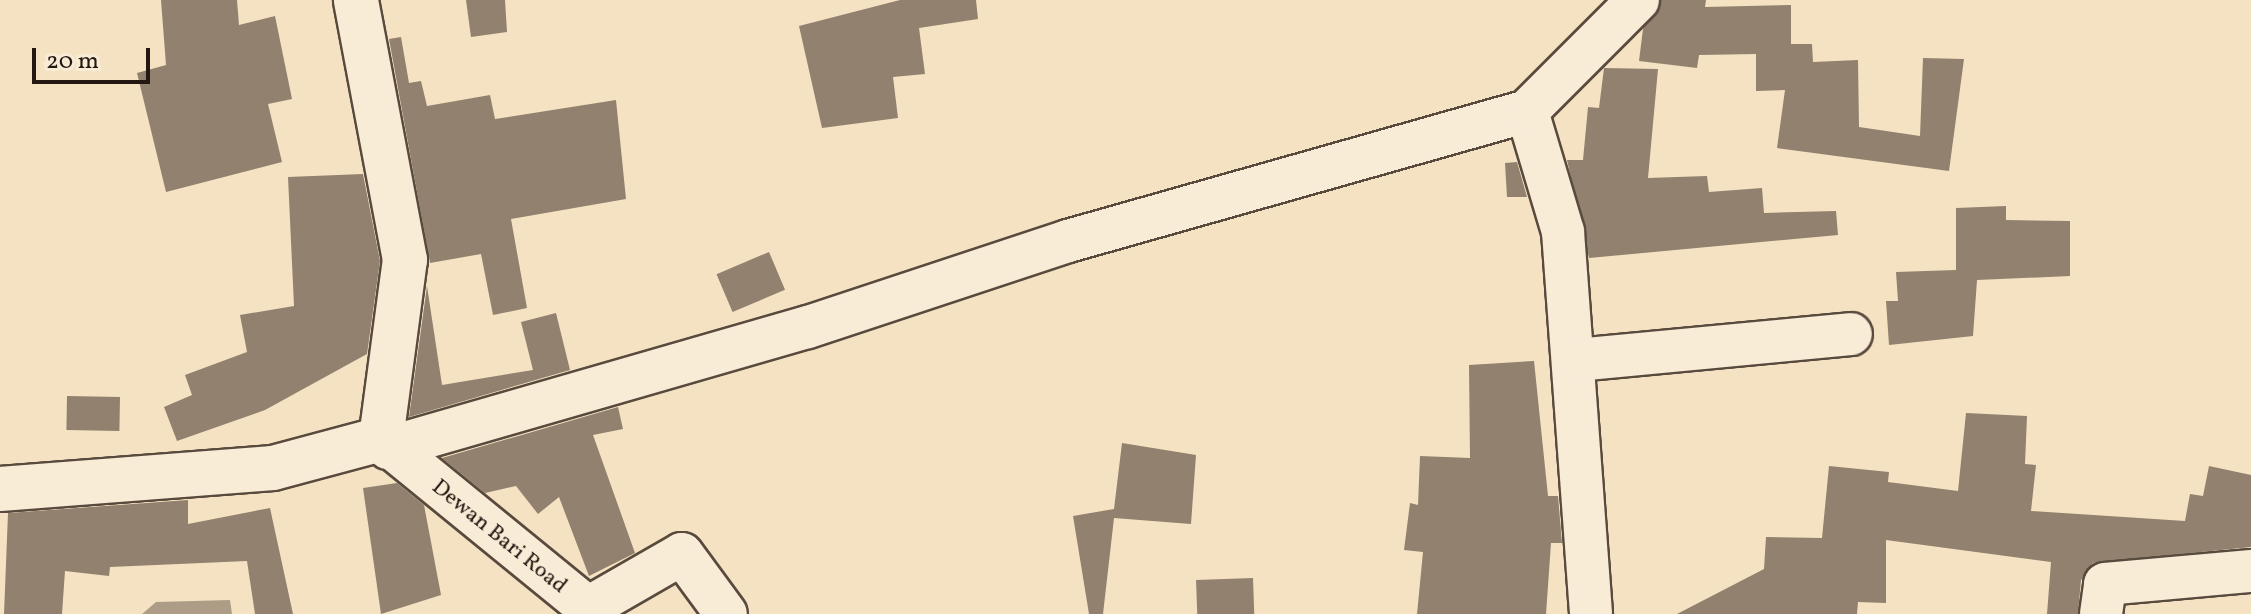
<!DOCTYPE html>
<html>
<head>
<meta charset="utf-8">
<style>
	body { margin:0 }
	#map { position:relative; width:2251px; height:614px; overflow:hidden; background:#f5e2c2; font-family:Vollkorn,serif }
	div>[style] { position:absolute }
	.water>* { inset:0; background:#ae9d86 }
	.building>* { inset:0; background:#91816e; transform-origin:0 0 }
	.roads { filter:drop-shadow(2px 0 #594a3e) drop-shadow(-2px 0 #594a3e) drop-shadow(0 2px #594a3e) drop-shadow(0 -2px #594a3e) }
	.minor>* { height:42px; margin:-21px; padding:0 21px; transform-origin:21px; border-radius:21px; background:#f8ecd7 }
	.secondary>* { height:44px; margin:-22px; padding:0 22px; transform-origin:22px; border-radius:22px; background:#f8ecd7 }
	span { translate:-50% -50%; white-space:nowrap; text-align:center; line-height:1.15; -webkit-text-stroke:6px #f8ecd7; paint-order:stroke }
	.street-label { font-size:22px; color:#251812 }
	.scale { position:absolute; left:32px; top:48px; width:118px; height:36px; box-sizing:border-box; border:4px solid #251812; border-top:0; padding-left:10px; font-size:24px; line-height:28px; white-space:nowrap; color:#251812; -webkit-text-stroke:6px #f8ecd7; paint-order:stroke }
</style>
</head>
<body>
<div id="map">
	<div class="water">
		<i style="clip-path:polygon(230px 600px,232px 614px,142px 614px,156px 602px)"></i>
	</div>
	<div class="building">
		<i style="clip-path:polygon(161px 0,237px 0,239px 25px,275px 16px,292px 99px,268px 104px,282px 162px,166px 192px,137px 73px,166px 65px)"></i>
		<i style="clip-path:polygon(466px 0,505px 0,507px 32px,471px 37px)"></i>
		<i style="clip-path:polygon(900px 0,976px 0,978px 19px,919px 28px,925px 74px,893px 77px,898px 118px,822px 128px,799px 26px)"></i>
		<i style="clip-path:polygon(1661px 0,1706px 0,1705px 7px,1791px 5px,1791px 44px,1812px 44px,1813px 62px,1858px 60px,1859px 127px,1920px 136px,1923px 58px,1964px 59px,1949px 171px,1777px 148px,1785px 90px,1756px 91px,1756px 54px,1699px 55px,1697px 68px,1639px 61px,1643px 29px)"></i>
		<i style="clip-path:polygon(401px 37px,409px 83px,421px 81px,427px 106px,490px 95px,495px 119px,616px 100px,626px 199px,511px 219px,527px 308px,493px 315px,481px 254px,430px 263px,389px 39px)"></i>
		<i style="clip-path:polygon(1604px 68px,1658px 69px,1648px 178px,1707px 176px,1709px 192px,1762px 188px,1764px 213px,1836px 211px,1838px 235px,1589px 258px,1567px 160px,1583px 160px,1588px 107px,1599px 108px)"></i>
		<i style="clip-path:polygon(1517px 162px,1527px 197px,1507px 197px,1505px 163px)"></i>
		<i style="clip-path:polygon(363px 174px,380px 261px,367px 354px,265px 410px,177px 441px,164px 407px,192px 395px,185px 375px,247px 352px,240px 315px,294px 306px,288px 177px)"></i>
		<i style="clip-path:polygon(2006px 206px,2006px 220px,2070px 221px,2070px 276px,1977px 280px,1973px 336px,1889px 345px,1886px 301px,1898px 301px,1896px 272px,1956px 270px,1956px 208px)"></i>
		<i style="left:769px;top:252px;width:41px;height:57px;rotate:67deg"></i>
		<i style="clip-path:polygon(427px 286px,442px 385px,533px 370px,521px 322px,556px 313px,570px 370px,409px 417px)"></i>
		<i style="clip-path:polygon(1534px 361px,1548px 496px,1558px 496px,1562px 543px,1551px 543px,1546px 614px,1417px 614px,1423px 552px,1404px 550px,1410px 503px,1418px 505px,1420px 456px,1470px 458px,1469px 365px)"></i>
		<i style="left:67px;top:396px;width:53px;height:34px;rotate:1deg"></i>
		<i style="clip-path:polygon(618px 407px,623px 429px,593px 435px,635px 553px,589px 576px,559px 497px,538px 514px,516px 486px,485px 493px,442px 458px)"></i>
		<i style="clip-path:polygon(1966px 413px,2027px 416px,2025px 464px,2036px 465px,2031px 511px,2185px 521px,2190px 494px,2203px 496px,2209px 466px,2251px 475px,2251px 547px,2093px 563px,2081px 580px,2078px 614px,2047px 614px,2051px 562px,1886px 540px,1886px 603px,1858px 602px,1857px 614px,1677px 614px,1764px 569px,1766px 537px,1822px 538px,1829px 466px,1889px 472px,1888px 482px,1958px 491px)"></i>
		<i style="clip-path:polygon(1122px 443px,1196px 455px,1191px 524px,1114px 518px,1103px 614px,1089px 614px,1073px 516px,1114px 509px)"></i>
		<i style="clip-path:polygon(397px 483px,424px 505px,441px 595px,381px 614px,363px 488px)"></i>
		<i style="clip-path:polygon(188px 500px,188px 524px,270px 508px,293px 614px,255px 614px,247px 561px,110px 567px,109px 576px,65px 571px,62px 614px,4px 614px,8px 513px)"></i>
		<i style="left:1253px;top:578px;width:36px;height:57px;rotate:88deg"></i>
	</div>
	<div class="roads">
		<div class="minor">
			<i style="left:1527px;top:111px;width:126px;rotate:73.4deg"></i>
			<i style="left:1563px;top:232px;width:383px;rotate:85.8deg"></i>
			<i style="left:1576px;top:360px;width:276px;rotate:-5.4deg"></i>
			<i style="left:381px;top:439px;width:267px;rotate:39.2deg"></i>
			<i style="left:588px;top:608px;width:108px;rotate:-29.9deg"></i>
			<i style="left:682px;top:554px;width:74px;rotate:53.7deg"></i>
			<i style="left:388px;top:448px;width:437px;rotate:-16.1deg"></i>
			<i style="left:808px;top:327px;width:274px;rotate:-18.3deg"></i>
			<i style="left:1068px;top:241px;width:477px;rotate:-15.8deg"></i>
			<i style="left:1527px;top:111px;width:157px;rotate:-45deg"></i>
			<i style="left:2101px;top:614px;width:30px;rotate:-82deg"></i>
			<i style="left:2105px;top:584px;width:147px;rotate:-5.1deg"></i>
		</div>
		<div class="secondary">
			<i style="left:0;top:489px;width:274px;rotate:-4.4deg"></i>
			<i style="left:273px;top:468px;width:112px;rotate:-15deg"></i>
			<i style="left:381px;top:439px;width:181px;rotate:-82.4deg"></i>
			<i style="left:405px;top:260px;width:265px;rotate:-100.7deg"></i>
		</div>
	</div>
	<div class="street-label">
		<span style="left:499px;top:537px;rotate:39deg">Dewan Bari Road</span>
	</div>
	<div class="scale">20 m</div>
</div>
</body>
</html>
